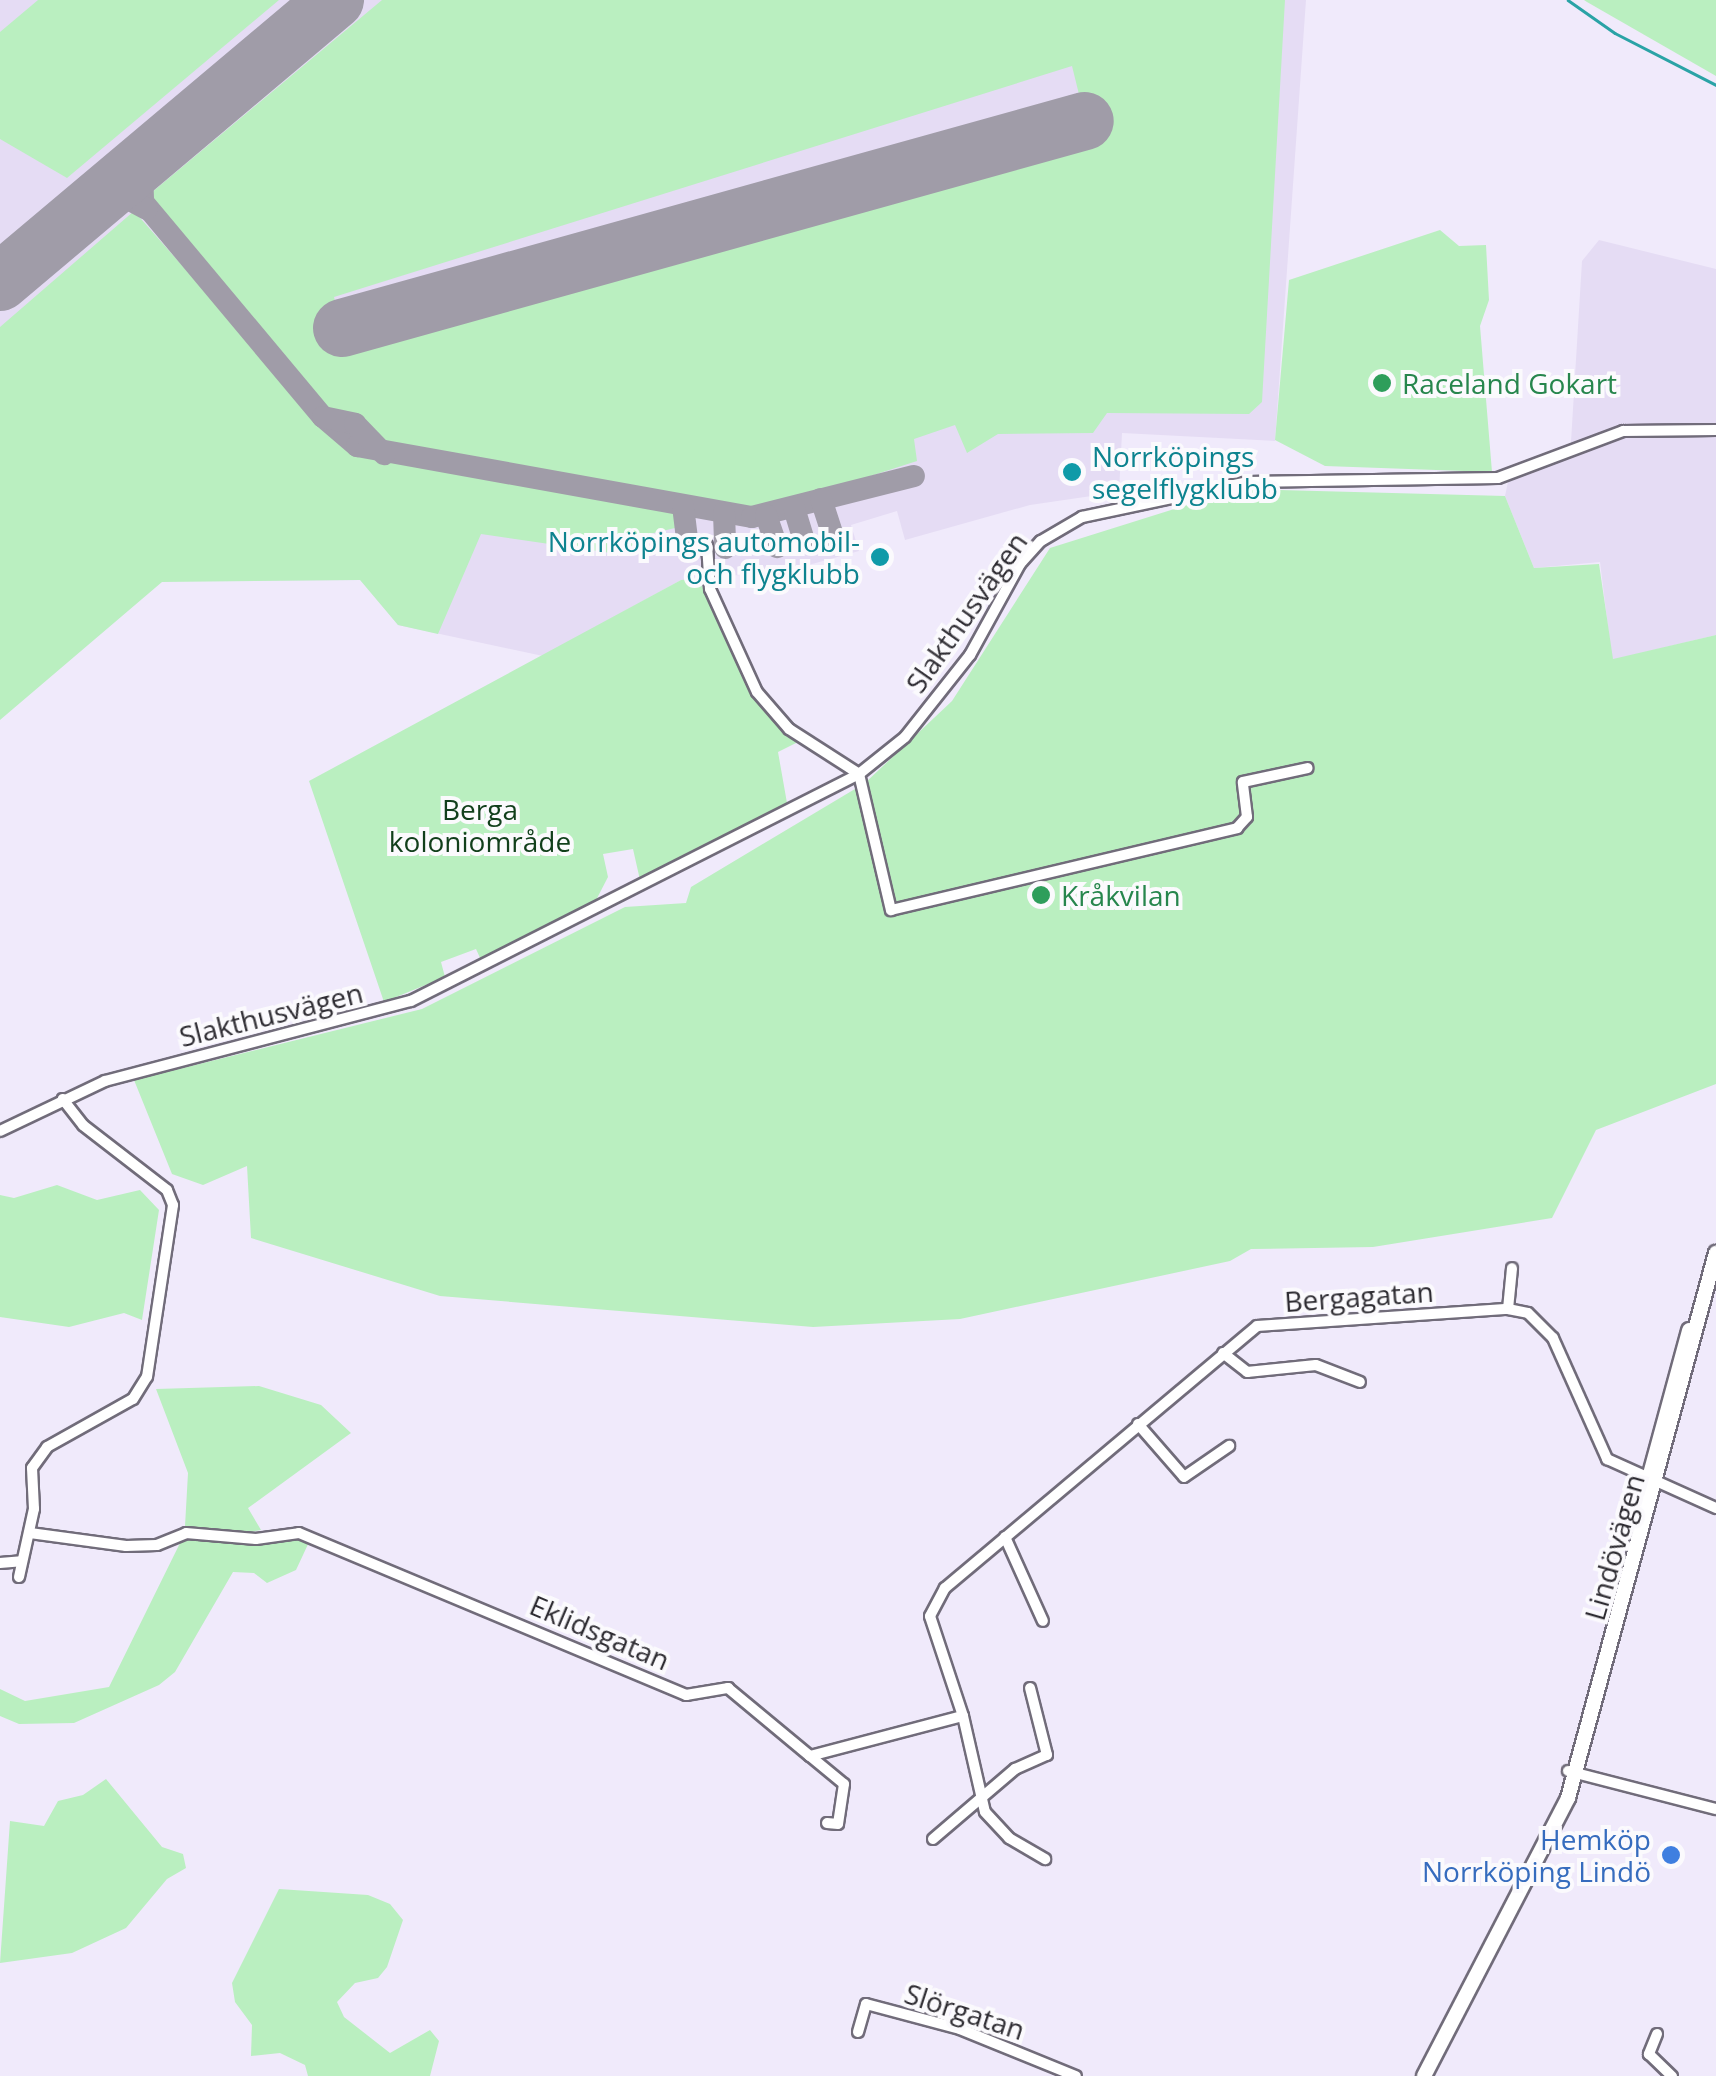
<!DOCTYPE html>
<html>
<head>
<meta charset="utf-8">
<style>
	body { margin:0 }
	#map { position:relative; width:1716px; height:2076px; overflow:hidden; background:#f0eafb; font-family:"Open Sans",sans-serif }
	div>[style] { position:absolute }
	.built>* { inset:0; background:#e5dcf4 }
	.green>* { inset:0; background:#baefc0 }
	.stream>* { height:2.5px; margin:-1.25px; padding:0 1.25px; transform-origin:1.25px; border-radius:1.25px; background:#2aa3a6 }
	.taxiway>* { height:22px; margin:-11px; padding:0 11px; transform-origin:11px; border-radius:11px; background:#a09ca8 }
	.runway>* { height:58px; margin:-29px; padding:0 29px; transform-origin:29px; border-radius:29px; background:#a09ca8 }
	.roads { filter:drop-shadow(2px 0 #716c7a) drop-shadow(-2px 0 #716c7a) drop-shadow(0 2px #716c7a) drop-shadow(0 -2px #716c7a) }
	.street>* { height:10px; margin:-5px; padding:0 5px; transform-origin:5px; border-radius:5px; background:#fff }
	.secondary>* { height:14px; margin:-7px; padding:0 7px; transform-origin:7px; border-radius:7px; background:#fff }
	.dots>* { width:28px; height:28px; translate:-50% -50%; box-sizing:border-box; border:5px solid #fbfafd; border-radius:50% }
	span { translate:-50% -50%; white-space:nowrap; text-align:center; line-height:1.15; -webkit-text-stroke:8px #fbfafd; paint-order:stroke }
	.leisure-label { font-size:28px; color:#27864d }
	.left { translate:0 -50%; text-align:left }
	.culture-label { font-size:28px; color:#0d838f }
	.right { translate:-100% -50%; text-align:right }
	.street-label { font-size:28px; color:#2e2c32 }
	.park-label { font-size:28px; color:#113f1b }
	.shop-label { font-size:28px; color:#366cbe }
</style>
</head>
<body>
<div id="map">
	<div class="built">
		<i style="clip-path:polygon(0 0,1306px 0,1275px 441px,1122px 433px,1119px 492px,1030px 505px,905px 540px,897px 511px,851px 525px,859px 551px,787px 571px,681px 580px,543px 656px,398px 625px,361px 580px,162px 581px,0 719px)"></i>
		<i style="clip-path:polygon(1599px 240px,1716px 269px,1716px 635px,1612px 660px,1600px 562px,1534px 568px,1505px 496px,1508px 482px,1570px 458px,1582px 261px)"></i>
	</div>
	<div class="green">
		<i style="clip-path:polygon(38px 0,279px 0,67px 178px,0 139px,0 32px)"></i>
		<i style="clip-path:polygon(evenodd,382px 0,1285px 0,1262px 402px,1249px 414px,1107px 413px,1093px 433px,998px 434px,967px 453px,955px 425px,914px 439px,917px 461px,784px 504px,747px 509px,384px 441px,363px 421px,324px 407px,145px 198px,382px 0,1072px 66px,1091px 143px,348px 350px,334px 297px,1072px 66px)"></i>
		<i style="clip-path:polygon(1584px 0,1716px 0,1716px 76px,1587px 2px)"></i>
		<i style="clip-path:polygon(134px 211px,344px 449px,674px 510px,675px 528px,641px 536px,632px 556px,481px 534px,438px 634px,398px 625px,360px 580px,162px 582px,0 720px,0 327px)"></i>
		<i style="clip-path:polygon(1440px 230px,1459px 246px,1486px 245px,1489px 300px,1480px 326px,1492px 472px,1325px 466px,1275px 440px,1289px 280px)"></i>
		<i style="clip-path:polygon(1238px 489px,1505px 496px,1534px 568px,1599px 564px,1613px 659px,1716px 635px,1716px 1084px,1596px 1130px,1552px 1218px,1373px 1247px,1251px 1249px,1230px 1261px,960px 1319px,813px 1327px,440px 1296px,251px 1238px,247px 1166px,203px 1185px,172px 1174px,134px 1080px,422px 1009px,625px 907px,686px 903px,691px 887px,865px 783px,952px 701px,1050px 548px)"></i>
		<i style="clip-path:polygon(698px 578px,751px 688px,798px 742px,778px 752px,787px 803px,640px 880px,633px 849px,603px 854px,608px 877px,593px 906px,481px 960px,476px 949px,441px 962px,445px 977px,384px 1002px,309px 781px,681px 580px)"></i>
		<i style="clip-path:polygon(57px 1185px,97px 1200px,140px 1190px,159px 1210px,142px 1320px,124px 1313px,69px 1327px,0 1317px,0 1195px,14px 1198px)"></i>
		<i style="clip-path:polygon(259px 1386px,321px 1405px,351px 1433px,248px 1508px,261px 1530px,235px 1535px,185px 1526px,188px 1473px,156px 1389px)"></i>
		<i style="clip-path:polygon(298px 1535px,310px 1540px,296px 1570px,267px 1583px,254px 1573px,233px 1572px,175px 1672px,159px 1685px,74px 1723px,19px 1724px,0 1716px,0 1689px,25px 1701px,109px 1687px,183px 1537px)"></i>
		<i style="clip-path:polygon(106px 1779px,162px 1847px,183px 1854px,186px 1868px,167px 1879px,126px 1928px,72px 1953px,0 1963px,10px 1821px,44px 1826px,58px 1801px,83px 1795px)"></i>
		<i style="clip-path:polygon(279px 1889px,368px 1895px,390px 1904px,403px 1920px,387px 1967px,378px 1978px,355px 1983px,337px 2002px,344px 2017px,390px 2053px,430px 2030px,439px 2041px,430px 2076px,308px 2076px,305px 2065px,280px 2053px,251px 2056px,252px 2025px,235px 2002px,232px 1983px)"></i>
	</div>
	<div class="stream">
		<i style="left:1568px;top:0;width:57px;rotate:35.1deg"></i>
		<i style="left:1615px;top:33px;width:114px;rotate:27.2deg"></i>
	</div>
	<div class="taxiway">
		<i style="left:182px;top:129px;width:57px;rotate:134.3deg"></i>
		<i style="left:142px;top:170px;width:32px;rotate:88deg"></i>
		<i style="left:143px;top:202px;width:280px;rotate:50.1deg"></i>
		<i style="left:323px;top:417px;width:45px;rotate:40.5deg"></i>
		<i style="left:357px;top:446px;width:401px;rotate:10.2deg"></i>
		<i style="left:752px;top:517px;width:167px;rotate:-14.2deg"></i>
		<i style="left:55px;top:236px;width:64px;rotate:-32.9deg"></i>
		<i style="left:109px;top:201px;width:21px;rotate:-3deg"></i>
		<i style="left:130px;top:200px;width:19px;rotate:28deg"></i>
		<i style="left:323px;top:417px;width:33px;rotate:12deg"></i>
		<i style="left:355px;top:424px;width:42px;rotate:46deg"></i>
		<i style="left:821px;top:499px;width:42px;rotate:72deg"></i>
		<i style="left:683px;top:506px;width:31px;rotate:83deg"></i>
		<i style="left:794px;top:508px;width:34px;rotate:73deg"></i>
		<i style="left:724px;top:513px;width:35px;rotate:88deg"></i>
		<i style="left:766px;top:515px;width:34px;rotate:71deg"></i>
	</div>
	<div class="runway">
		<i style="left:0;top:282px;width:438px;rotate:-40.1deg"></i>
		<i style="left:342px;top:328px;width:771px;rotate:-15.57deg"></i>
	</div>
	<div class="roads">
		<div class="street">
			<i style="left:707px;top:545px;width:44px;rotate:86.1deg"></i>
			<i style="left:710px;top:589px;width:113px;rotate:65.5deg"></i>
			<i style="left:757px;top:692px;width:49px;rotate:49.1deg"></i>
			<i style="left:789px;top:729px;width:83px;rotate:32.7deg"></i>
			<i style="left:859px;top:774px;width:140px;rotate:76.8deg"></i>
			<i style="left:891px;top:910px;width:356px;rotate:-13.3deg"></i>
			<i style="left:1237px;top:828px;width:15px;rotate:-48deg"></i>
			<i style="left:1247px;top:817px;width:35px;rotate:-97deg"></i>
			<i style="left:1243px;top:782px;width:66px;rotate:-12.2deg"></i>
			<i style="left:0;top:1131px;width:116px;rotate:-25.5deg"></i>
			<i style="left:105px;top:1081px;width:316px;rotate:-14.7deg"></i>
			<i style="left:411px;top:1001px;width:502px;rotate:-26.87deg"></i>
			<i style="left:859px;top:774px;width:59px;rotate:-38.8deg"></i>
			<i style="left:905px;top:737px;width:105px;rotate:-51.6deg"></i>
			<i style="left:970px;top:655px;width:104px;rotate:-61.2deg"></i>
			<i style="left:1020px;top:564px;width:31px;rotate:-48deg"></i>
			<i style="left:1041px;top:541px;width:48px;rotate:-30.3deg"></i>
			<i style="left:1082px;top:517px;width:170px;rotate:-11.9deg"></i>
			<i style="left:1248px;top:482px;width:250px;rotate:-0.9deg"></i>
			<i style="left:1498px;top:478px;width:134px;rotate:-20.6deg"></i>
			<i style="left:1623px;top:431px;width:93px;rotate:-0.6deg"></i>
			<i style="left:1508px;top:1309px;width:41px;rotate:-84.4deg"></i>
			<i style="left:1223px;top:1353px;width:31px;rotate:38deg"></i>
			<i style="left:1247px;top:1372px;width:69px;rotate:-5.8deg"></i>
			<i style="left:1316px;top:1365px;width:47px;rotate:21.1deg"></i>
			<i style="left:1138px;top:1424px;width:70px;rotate:49deg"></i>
			<i style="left:1184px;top:1477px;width:55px;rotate:-34.6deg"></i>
			<i style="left:30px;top:1533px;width:97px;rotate:7.7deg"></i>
			<i style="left:126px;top:1546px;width:31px;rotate:-2deg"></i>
			<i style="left:157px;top:1545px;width:31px;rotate:-22deg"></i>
			<i style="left:186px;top:1533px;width:70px;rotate:4.9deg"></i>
			<i style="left:256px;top:1539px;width:43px;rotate:-7.9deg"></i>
			<i style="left:299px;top:1533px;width:420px;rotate:22.7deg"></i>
			<i style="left:686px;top:1695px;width:43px;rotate:-9.5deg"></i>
			<i style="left:728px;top:1688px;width:107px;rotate:39.7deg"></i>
			<i style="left:810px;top:1756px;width:158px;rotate:-14.7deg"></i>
			<i style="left:963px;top:1716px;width:98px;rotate:77.1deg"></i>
			<i style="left:985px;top:1812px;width:35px;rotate:47deg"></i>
			<i style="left:1009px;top:1838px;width:42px;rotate:30.3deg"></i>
			<i style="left:1005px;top:1537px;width:92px;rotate:65.7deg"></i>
			<i style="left:0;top:1563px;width:21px;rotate:-5deg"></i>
			<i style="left:19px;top:1577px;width:70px;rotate:-77.6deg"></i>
			<i style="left:34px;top:1509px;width:41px;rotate:-92.8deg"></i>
			<i style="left:32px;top:1468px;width:26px;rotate:-54deg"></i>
			<i style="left:47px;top:1447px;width:98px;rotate:-29.2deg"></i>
			<i style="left:133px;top:1399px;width:26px;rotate:-58deg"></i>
			<i style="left:147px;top:1377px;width:174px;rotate:-81.4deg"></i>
			<i style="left:173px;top:1205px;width:16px;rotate:-112deg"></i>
			<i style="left:167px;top:1190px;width:106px;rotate:-142.3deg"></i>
			<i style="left:83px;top:1125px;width:33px;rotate:-128deg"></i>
			<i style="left:963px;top:1716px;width:105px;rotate:-108.3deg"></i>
			<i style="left:930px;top:1616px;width:32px;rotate:-62deg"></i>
			<i style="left:945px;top:1588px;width:407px;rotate:-40deg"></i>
			<i style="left:1257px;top:1326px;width:252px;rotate:-3.9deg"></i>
			<i style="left:1508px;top:1309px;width:20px;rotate:11deg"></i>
			<i style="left:1528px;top:1313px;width:35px;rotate:45deg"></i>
			<i style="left:1553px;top:1338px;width:133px;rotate:65.9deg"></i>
			<i style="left:1607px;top:1459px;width:120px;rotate:24.2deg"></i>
			<i style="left:810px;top:1756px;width:44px;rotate:39.5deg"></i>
			<i style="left:844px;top:1784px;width:40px;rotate:98.5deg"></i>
			<i style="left:838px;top:1824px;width:11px;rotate:-175deg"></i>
			<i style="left:1568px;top:1771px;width:153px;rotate:14.4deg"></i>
			<i style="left:933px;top:1839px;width:108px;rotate:-40.5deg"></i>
			<i style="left:1015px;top:1769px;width:35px;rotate:-24deg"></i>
			<i style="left:1047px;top:1755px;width:69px;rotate:-104.2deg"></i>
			<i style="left:858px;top:2032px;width:29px;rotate:-74deg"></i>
			<i style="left:866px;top:2004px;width:97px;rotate:14.9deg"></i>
			<i style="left:960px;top:2029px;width:125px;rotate:22.1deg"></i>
			<i style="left:1657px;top:2034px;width:22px;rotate:112deg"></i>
			<i style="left:1649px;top:2054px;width:32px;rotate:44deg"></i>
		</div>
		<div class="secondary">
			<i style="left:1637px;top:1522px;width:199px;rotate:-74.8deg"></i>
			<i style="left:1424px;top:2076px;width:313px;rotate:-62.6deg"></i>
			<i style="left:1568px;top:1798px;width:565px;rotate:-74.81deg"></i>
		</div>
	</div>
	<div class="dots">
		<i style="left:1382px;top:383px;background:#2e9e5b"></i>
		<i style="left:1072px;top:472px;background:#0f9aa8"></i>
		<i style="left:880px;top:557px;background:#0f9aa8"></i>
		<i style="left:1041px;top:895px;background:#2e9e5b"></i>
		<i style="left:1671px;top:1855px;background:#3f7fe0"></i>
	</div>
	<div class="leisure-label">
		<span class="left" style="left:1402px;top:383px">Raceland Gokart</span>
		<span class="left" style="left:1061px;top:895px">Kråkvilan</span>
	</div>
	<div class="culture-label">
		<span class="left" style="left:1092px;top:472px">Norrköpings<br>segelflygklubb</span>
		<span class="right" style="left:860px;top:557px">Norrköpings automobil-<br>och flygklubb</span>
	</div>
	<div class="street-label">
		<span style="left:966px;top:612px;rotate:-55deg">Slakthusvägen</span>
		<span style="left:271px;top:1014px;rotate:-14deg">Slakthusvägen</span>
		<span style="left:1359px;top:1296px;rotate:-4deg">Bergagatan</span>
		<span style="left:1614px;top:1547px;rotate:-74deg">Lindövägen</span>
		<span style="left:600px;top:1632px;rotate:23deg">Eklidsgatan</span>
		<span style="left:965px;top:2011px;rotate:18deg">Slörgatan</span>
	</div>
	<div class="park-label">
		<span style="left:480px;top:825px">Berga<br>koloniområde</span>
	</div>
	<div class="shop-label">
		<span class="right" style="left:1651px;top:1855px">Hemköp<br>Norrköping Lindö</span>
	</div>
</div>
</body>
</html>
